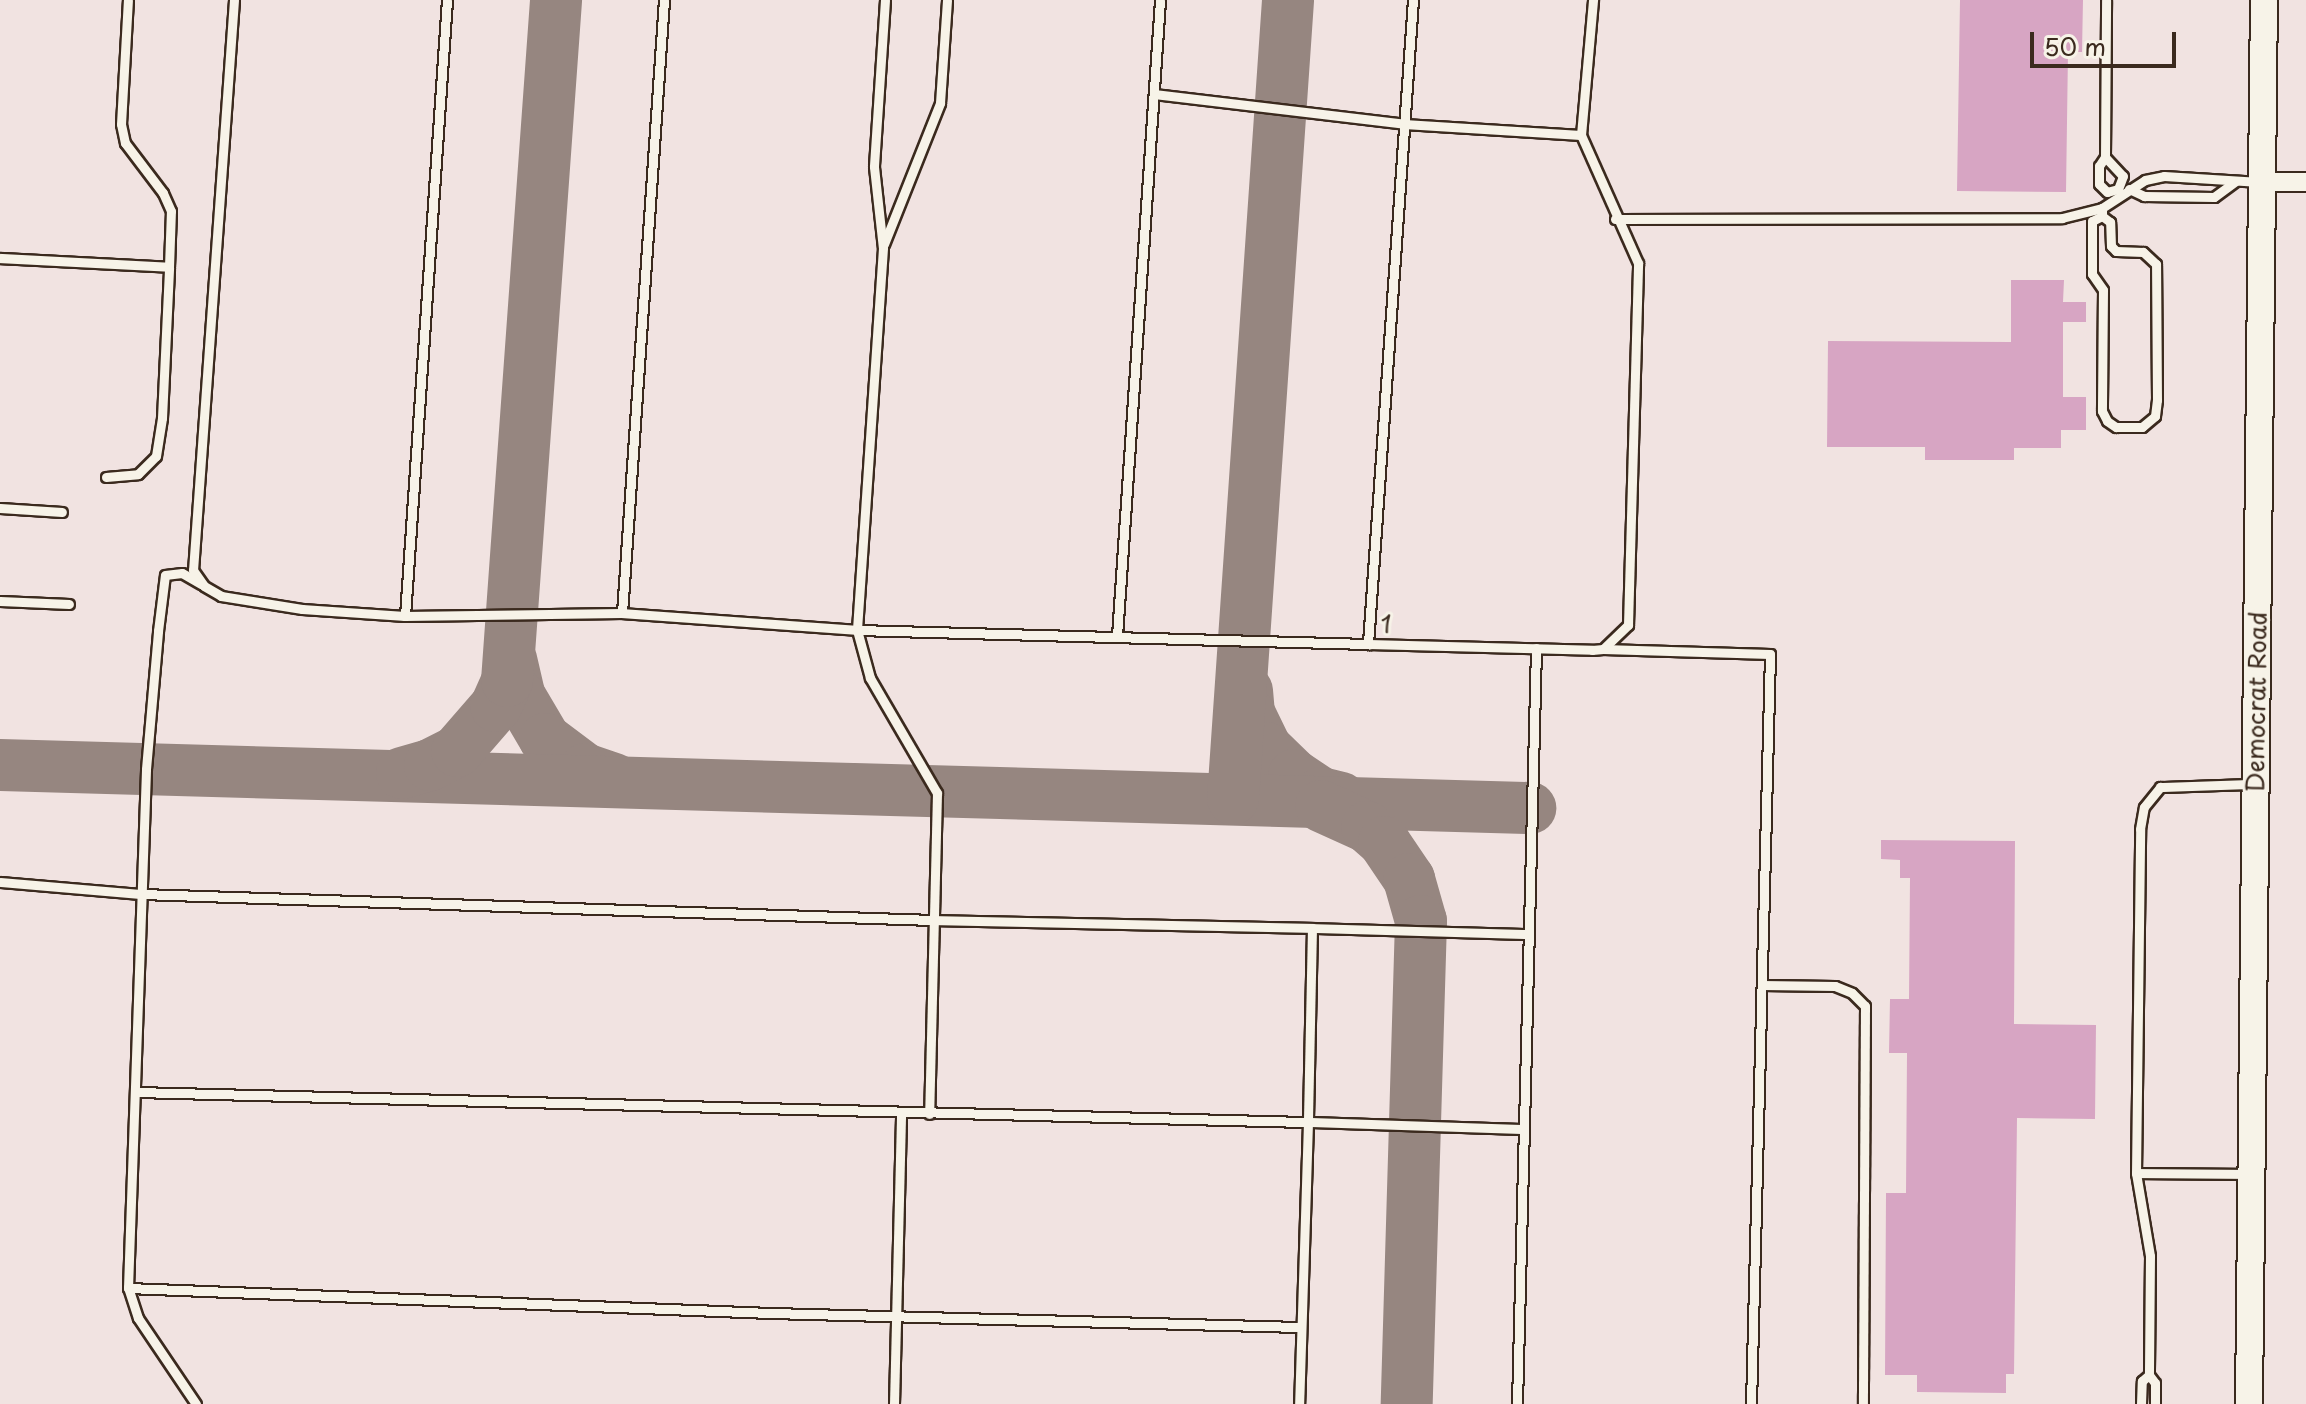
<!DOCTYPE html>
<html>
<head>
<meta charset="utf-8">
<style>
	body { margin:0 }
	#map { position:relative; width:2306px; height:1404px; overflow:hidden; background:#f1e3e1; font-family:"Playpen Sans",sans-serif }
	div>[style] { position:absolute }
	.taxiway>* { height:52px; margin:-26px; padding:0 26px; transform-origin:26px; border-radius:26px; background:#968680 }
	.building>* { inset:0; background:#d7a5c3 }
	.roads { filter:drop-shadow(2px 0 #3b2a1e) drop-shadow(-2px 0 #3b2a1e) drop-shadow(0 2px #3b2a1e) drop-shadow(0 -2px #3b2a1e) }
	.lane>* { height:9px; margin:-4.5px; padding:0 4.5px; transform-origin:4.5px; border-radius:4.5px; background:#f7f3e8 }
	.street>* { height:18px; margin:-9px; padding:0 9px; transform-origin:9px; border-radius:9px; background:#f7f3e8 }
	.secondary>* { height:26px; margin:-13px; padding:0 13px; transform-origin:13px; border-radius:13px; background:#f7f3e8 }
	span { translate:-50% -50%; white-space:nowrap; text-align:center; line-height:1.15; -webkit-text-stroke:6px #f7f3e8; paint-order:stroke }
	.street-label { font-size:24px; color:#3b2a1e }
	.scale { position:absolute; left:2030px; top:32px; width:146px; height:36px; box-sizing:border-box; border:4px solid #3b2a1e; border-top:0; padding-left:10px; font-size:24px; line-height:28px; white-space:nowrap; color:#3b2a1e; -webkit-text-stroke:6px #f7f3e8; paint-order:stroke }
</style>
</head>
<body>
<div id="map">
	<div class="taxiway">
		<i style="left:511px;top:659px;width:37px;rotate:77deg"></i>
		<i style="left:519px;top:695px;width:51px;rotate:59.4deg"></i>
		<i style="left:545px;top:739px;width:50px;rotate:36.9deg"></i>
		<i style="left:585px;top:769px;width:31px;rotate:19deg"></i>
		<i style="left:1247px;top:691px;width:22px;rotate:85deg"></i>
		<i style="left:1249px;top:713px;width:39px;rotate:64deg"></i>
		<i style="left:1266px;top:748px;width:39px;rotate:44deg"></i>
		<i style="left:1294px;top:775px;width:32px;rotate:34deg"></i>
		<i style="left:1321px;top:793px;width:21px;rotate:14deg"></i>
		<i style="left:0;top:765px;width:1531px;rotate:1.61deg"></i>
		<i style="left:402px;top:773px;width:29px;rotate:-16deg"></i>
		<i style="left:430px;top:765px;width:30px;rotate:-27deg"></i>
		<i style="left:457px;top:751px;width:60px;rotate:-49.1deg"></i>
		<i style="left:496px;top:706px;width:27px;rotate:-66deg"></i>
		<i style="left:507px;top:681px;width:683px;rotate:-85.88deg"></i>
		<i style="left:1233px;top:799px;width:801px;rotate:-86.06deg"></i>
		<i style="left:1321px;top:806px;width:51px;rotate:24.5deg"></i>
		<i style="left:1367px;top:827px;width:23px;rotate:41deg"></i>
		<i style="left:1384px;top:842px;width:45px;rotate:56deg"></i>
		<i style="left:1409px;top:879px;width:44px;rotate:74.1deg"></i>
		<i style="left:1421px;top:921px;width:483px;rotate:91.7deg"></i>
	</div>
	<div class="building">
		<i style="clip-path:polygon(1960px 0,2083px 0,2082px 52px,2068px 52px,2066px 192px,1957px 191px)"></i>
		<i style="clip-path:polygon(2011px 280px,2064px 280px,2063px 302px,2086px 302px,2086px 322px,2063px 322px,2063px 397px,2086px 397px,2086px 430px,2061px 430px,2061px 448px,2014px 448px,2014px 460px,1925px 460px,1925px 447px,1827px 447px,1828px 341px,2011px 342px)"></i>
		<i style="clip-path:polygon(1881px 840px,2015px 841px,2014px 1024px,2096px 1025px,2095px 1119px,2017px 1118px,2014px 1374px,2006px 1374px,2006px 1393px,1917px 1392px,1917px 1375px,1885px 1375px,1886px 1193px,1906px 1193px,1907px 1053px,1889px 1053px,1890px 999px,1909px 999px,1910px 878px,1900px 878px,1900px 860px,1881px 859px)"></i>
	</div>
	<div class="roads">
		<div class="lane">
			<i style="left:234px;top:0;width:571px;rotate:94.11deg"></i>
			<i style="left:193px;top:570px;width:19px;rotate:55deg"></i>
			<i style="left:204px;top:586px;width:20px;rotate:30deg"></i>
			<i style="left:221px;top:596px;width:82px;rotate:9.1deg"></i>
			<i style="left:302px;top:609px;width:103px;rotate:3.9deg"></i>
			<i style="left:405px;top:616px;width:217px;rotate:-0.8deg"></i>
			<i style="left:664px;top:0;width:614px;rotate:93.92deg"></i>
			<i style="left:622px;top:613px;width:236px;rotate:4.1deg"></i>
			<i style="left:857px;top:630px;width:511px;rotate:1.57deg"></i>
			<i style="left:885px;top:0;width:167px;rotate:93.8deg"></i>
			<i style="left:874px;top:167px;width:81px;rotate:83.7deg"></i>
			<i style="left:883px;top:248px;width:383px;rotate:93.9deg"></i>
			<i style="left:857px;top:630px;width:50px;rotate:74.8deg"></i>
			<i style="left:870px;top:678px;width:133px;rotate:59.8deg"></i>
			<i style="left:937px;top:793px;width:321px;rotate:91.4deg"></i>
			<i style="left:1413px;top:0;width:646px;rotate:94deg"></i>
			<i style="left:1368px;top:644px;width:224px;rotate:1.5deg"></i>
			<i style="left:1592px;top:650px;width:11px;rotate:-5deg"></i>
			<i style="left:1603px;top:649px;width:35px;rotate:-44deg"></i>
			<i style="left:1628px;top:625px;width:362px;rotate:-88.4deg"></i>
			<i style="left:1638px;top:263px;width:140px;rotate:-114deg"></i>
			<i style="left:1154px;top:94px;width:252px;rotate:6.8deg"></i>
			<i style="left:1404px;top:124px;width:177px;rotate:3.6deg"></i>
			<i style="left:1581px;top:135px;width:136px;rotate:-84.9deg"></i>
			<i style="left:2105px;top:157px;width:157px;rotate:-89.6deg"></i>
			<i style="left:2105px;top:157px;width:26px;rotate:47deg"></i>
			<i style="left:2123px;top:176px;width:14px;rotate:111deg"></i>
			<i style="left:2118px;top:189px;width:11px;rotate:165deg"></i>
			<i style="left:2107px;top:192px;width:11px;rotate:-135deg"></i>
			<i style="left:2099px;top:184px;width:18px;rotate:-90deg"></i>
			<i style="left:2099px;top:166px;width:11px;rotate:-56deg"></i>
			<i style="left:2129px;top:189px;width:17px;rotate:25deg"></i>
			<i style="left:2144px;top:196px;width:70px;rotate:0.8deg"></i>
			<i style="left:2214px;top:197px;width:26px;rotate:-36deg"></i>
			<i style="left:2102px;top:216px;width:11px;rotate:153deg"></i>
			<i style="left:2092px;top:221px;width:53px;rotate:90deg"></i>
			<i style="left:2092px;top:274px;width:19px;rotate:55deg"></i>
			<i style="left:2103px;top:290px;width:121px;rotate:90.5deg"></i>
			<i style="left:2102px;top:411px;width:11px;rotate:63deg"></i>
			<i style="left:2107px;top:421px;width:11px;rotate:34deg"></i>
			<i style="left:2116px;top:427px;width:26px"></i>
			<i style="left:2142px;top:427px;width:17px;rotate:-40deg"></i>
			<i style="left:2155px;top:416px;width:16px;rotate:-83deg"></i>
			<i style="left:2157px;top:400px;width:136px;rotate:-90.4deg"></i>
			<i style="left:2156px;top:264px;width:18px;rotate:-137deg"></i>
			<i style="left:2143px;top:252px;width:27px;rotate:-178deg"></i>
			<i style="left:2116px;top:251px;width:7px;rotate:-135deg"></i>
			<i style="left:2111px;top:246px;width:24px;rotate:-92deg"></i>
			<i style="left:2110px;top:222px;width:10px;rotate:-143deg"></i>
			<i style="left:2102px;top:216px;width:8px;rotate:-90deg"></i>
			<i style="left:1615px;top:219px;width:447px;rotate:-0.1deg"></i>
			<i style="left:2062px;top:218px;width:41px;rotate:-14deg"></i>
			<i style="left:2102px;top:208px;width:51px;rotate:-33.1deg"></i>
			<i style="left:2145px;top:180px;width:19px;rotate:-12deg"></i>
			<i style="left:2164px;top:176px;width:96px;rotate:3.6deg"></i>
			<i style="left:884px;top:244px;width:152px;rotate:-68.3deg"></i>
			<i style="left:940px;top:103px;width:103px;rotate:-86.1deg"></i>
			<i style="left:0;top:258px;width:169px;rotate:3deg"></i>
			<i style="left:106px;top:477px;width:32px;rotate:-5deg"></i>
			<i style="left:138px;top:474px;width:25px;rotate:-45deg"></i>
			<i style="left:156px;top:456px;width:38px;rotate:-81deg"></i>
			<i style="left:162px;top:418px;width:151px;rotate:-87.3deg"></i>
			<i style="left:169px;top:267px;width:56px;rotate:-88deg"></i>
			<i style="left:171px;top:211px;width:20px;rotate:-114deg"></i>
			<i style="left:163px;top:193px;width:63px;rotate:-127.2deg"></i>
			<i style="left:125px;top:143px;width:19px;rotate:-102deg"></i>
			<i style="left:121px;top:124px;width:124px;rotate:-86.8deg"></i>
			<i style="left:0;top:508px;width:62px;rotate:3.7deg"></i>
			<i style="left:0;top:601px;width:69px;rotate:2.5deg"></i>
			<i style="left:405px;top:616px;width:617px;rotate:-86.1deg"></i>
			<i style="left:1117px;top:636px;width:637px;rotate:-86.13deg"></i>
			<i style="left:1603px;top:649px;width:167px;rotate:1.7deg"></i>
			<i style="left:1770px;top:654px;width:750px;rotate:91.45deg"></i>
			<i style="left:0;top:882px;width:142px;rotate:4.9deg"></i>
			<i style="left:141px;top:894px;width:793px;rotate:1.88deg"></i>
			<i style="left:934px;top:920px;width:378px;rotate:1.2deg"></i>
			<i style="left:1312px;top:928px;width:194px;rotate:91.2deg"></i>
			<i style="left:1308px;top:1122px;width:216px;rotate:1.9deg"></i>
			<i style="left:1312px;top:928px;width:216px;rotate:1.6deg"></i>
			<i style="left:1762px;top:985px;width:73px;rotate:0.8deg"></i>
			<i style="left:1835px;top:986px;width:18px;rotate:22deg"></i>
			<i style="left:1852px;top:993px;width:18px;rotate:45deg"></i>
			<i style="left:1865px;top:1006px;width:398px;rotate:90.3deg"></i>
			<i style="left:136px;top:1092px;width:1172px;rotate:1.47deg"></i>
			<i style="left:1308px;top:1122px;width:282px;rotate:91.8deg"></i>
			<i style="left:2136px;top:1173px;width:84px;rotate:80.4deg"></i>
			<i style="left:2150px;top:1256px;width:119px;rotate:90.5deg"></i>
			<i style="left:2249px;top:1174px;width:113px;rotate:-179.5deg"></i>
			<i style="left:2136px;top:1173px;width:344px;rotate:-89.3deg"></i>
			<i style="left:2140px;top:829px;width:22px;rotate:-80deg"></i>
			<i style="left:2144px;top:807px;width:26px;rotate:-51deg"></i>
			<i style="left:2160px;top:787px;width:92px;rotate:-1.9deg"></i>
			<i style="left:128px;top:1288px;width:643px;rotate:2.23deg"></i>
			<i style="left:771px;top:1313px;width:529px;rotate:1.52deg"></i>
			<i style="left:196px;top:1404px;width:104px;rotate:-124deg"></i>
			<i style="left:138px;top:1318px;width:32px;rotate:-108deg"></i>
			<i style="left:128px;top:1288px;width:519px;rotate:-88.01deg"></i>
			<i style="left:146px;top:769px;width:139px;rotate:-85deg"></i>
			<i style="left:158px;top:631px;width:56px;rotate:-82.9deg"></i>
			<i style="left:165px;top:575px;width:17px;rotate:-7deg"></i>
			<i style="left:182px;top:573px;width:22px;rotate:30deg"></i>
			<i style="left:894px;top:1404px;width:291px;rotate:-88.6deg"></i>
			<i style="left:1517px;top:1404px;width:756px;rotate:-88.56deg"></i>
			<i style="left:2141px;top:1404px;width:23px;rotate:-88deg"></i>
			<i style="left:2142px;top:1381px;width:9px;rotate:-41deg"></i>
			<i style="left:2149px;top:1375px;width:10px;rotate:53deg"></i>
			<i style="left:2155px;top:1383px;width:21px;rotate:90deg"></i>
		</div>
		<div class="street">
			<i style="left:2260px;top:182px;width:46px"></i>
		</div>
		<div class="secondary">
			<i style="left:2249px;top:1404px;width:1404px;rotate:-89.39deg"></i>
		</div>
	</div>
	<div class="street-label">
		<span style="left:1386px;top:624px;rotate:2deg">1</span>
		<span style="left:2256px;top:702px;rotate:-89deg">Democrat Road</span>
	</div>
	<div class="scale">50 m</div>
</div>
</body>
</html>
